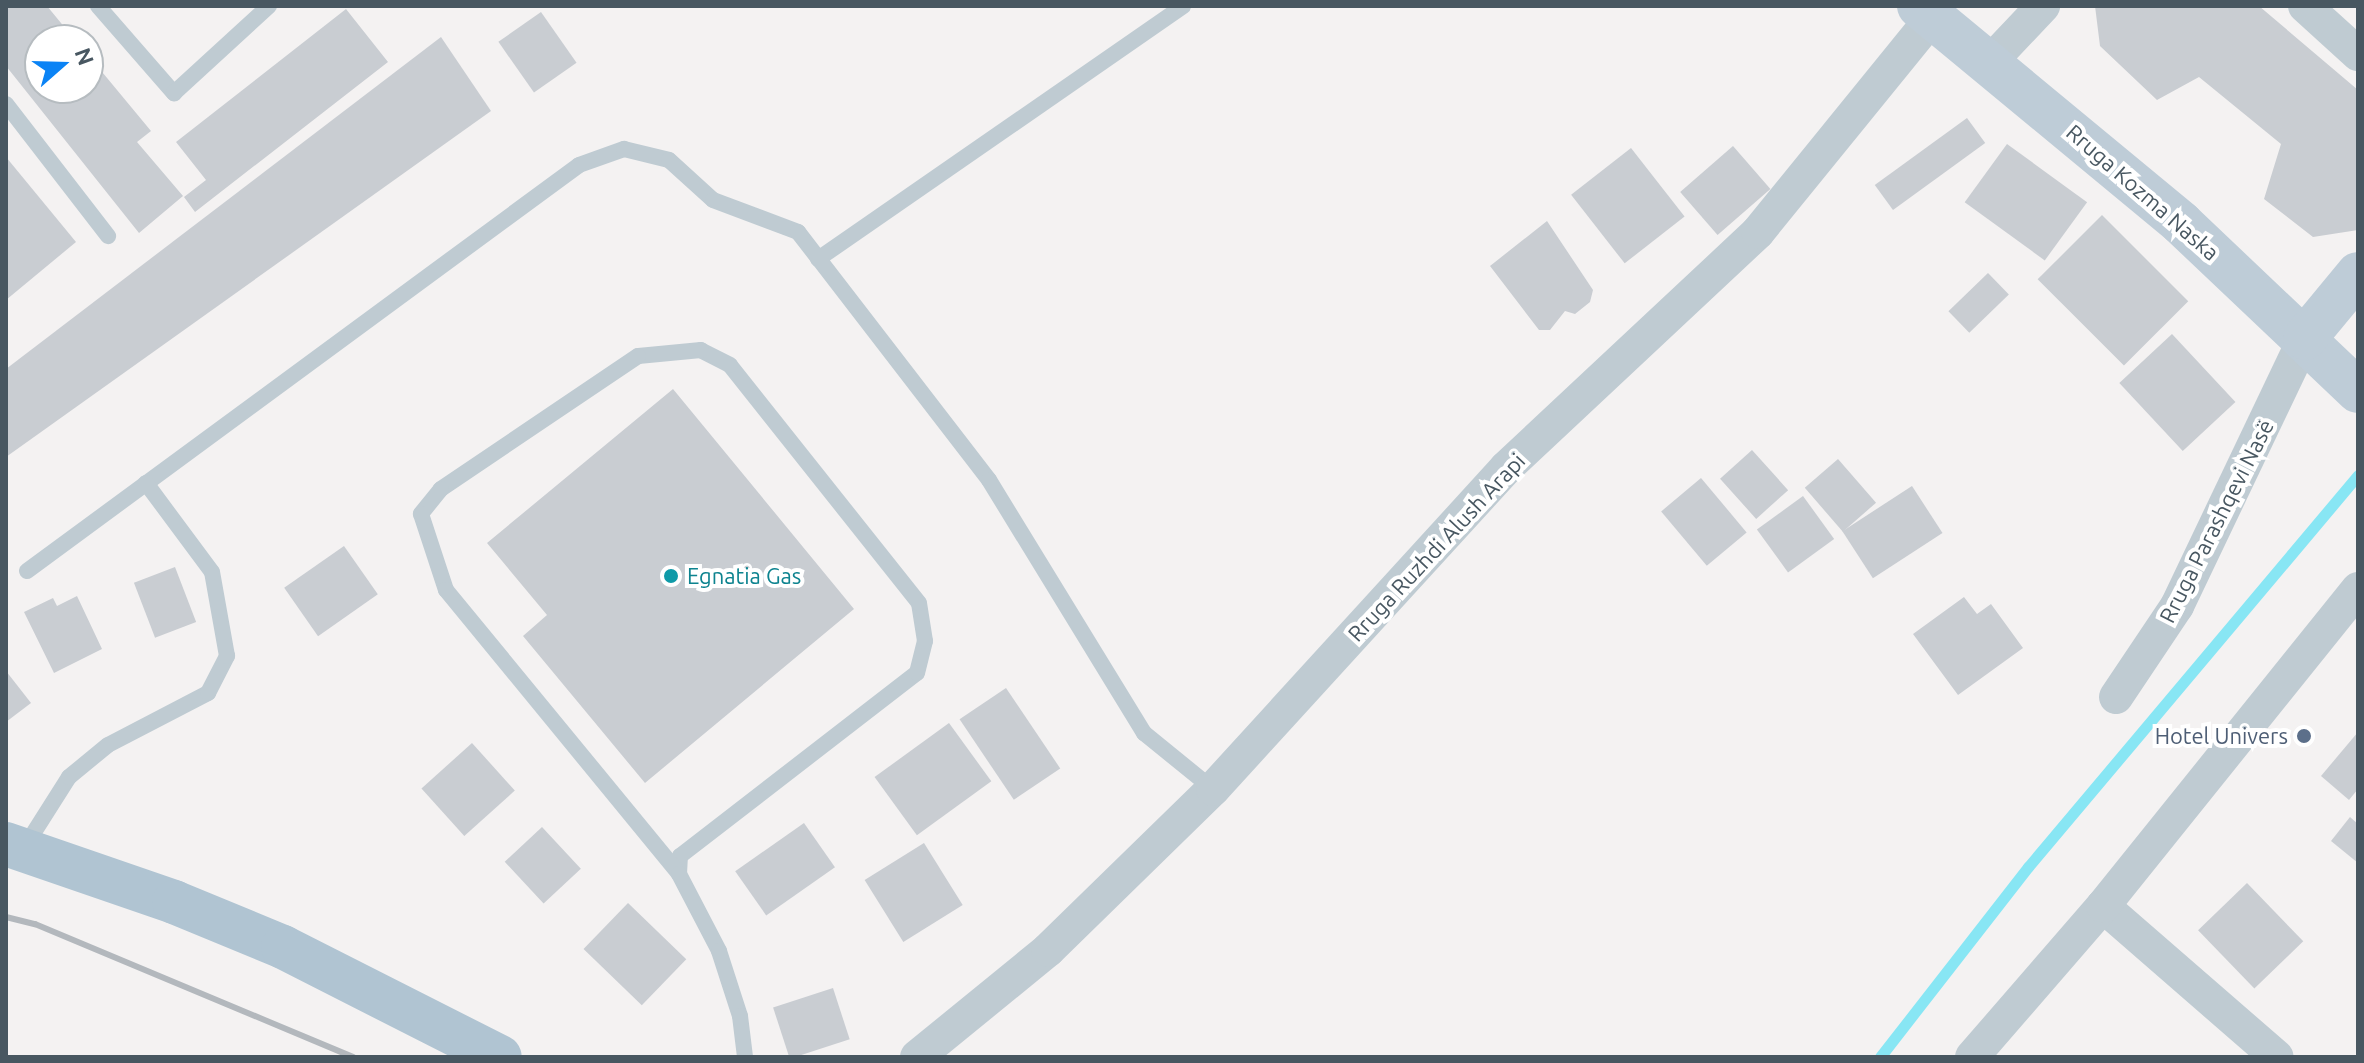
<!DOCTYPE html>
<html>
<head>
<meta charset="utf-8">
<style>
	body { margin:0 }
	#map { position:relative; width:2364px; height:1063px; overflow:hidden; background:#f4f2f2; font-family:Ubuntu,sans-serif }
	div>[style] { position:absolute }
	.stream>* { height:11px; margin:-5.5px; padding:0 5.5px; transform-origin:5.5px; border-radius:5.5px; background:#88e6f4 }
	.building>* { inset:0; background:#c9cdd2; transform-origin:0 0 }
	.lane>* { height:16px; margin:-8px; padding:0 8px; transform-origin:8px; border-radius:8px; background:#bfcbd2 }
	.street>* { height:34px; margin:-17px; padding:0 17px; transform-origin:17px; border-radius:17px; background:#bfcbd2 }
	.secondary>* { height:44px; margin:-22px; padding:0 22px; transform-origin:22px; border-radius:22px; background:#beccd7 }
	.primary>* { height:44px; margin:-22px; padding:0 22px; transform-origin:22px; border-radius:22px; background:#b0c4d2 }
	.rail>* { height:6px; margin:-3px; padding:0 3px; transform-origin:3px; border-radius:3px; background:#b3b8bd }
	.dots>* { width:22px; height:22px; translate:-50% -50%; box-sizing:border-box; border:4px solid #fff; border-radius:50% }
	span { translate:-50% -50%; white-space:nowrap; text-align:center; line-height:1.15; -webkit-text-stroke:8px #fff; paint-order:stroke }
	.street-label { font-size:22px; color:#485761 }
	.culture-label { font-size:22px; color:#0d838f }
	.left { translate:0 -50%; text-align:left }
	.service-label { font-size:22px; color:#4e5e75 }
	.right { translate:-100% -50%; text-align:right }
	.frame { position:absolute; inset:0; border:8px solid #485761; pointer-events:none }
	.north { position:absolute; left:24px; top:24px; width:80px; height:80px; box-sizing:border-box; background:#fff; border:2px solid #b6bcc0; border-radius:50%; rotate:70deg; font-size:22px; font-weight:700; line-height:32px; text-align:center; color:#485761 }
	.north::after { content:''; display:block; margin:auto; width:28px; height:36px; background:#0b83f5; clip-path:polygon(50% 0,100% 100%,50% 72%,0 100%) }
</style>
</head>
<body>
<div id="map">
	<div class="stream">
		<i style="left:1880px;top:1057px;width:241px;rotate:-52.1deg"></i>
		<i style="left:2028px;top:867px;width:512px;rotate:-49.91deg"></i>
	</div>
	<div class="building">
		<i style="clip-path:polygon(6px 6px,47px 6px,75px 40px,40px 40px,40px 88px,88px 88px,88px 55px,151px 131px,137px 142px,183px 196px,139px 233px,6px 66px)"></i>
		<i style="clip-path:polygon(2095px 6px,2259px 6px,2358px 90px,2358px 230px,2313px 237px,2264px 199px,2281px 144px,2199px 77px,2157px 100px,2100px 46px)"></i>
		<i style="clip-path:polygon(346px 9px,388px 62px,195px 212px,184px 197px,206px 180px,176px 142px)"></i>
		<i style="left:541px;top:12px;width:62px;height:52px;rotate:55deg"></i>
		<i style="clip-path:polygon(441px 37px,491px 111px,6px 457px,6px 369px)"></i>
		<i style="left:1967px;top:118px;width:31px;height:114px;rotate:54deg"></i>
		<i style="left:2007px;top:144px;width:99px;height:72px;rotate:36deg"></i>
		<i style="left:1733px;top:146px;width:57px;height:70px;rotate:49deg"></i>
		<i style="left:1631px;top:148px;width:87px;height:76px;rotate:52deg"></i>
		<i style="clip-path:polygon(6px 157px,76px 242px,6px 300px)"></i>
		<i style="left:2102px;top:215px;width:122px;height:91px;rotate:45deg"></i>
		<i style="clip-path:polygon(1547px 221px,1593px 290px,1590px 302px,1575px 314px,1565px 311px,1550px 330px,1539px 330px,1490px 266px)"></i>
		<i style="left:1988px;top:273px;width:30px;height:55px;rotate:46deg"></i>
		<i style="left:2172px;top:334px;width:93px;height:72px;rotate:47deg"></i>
		<i style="clip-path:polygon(673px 389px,854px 609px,645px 783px,523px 636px,547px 615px,487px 543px)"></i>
		<i style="left:1752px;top:450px;width:54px;height:43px;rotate:48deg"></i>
		<i style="left:1838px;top:459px;width:58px;height:44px;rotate:49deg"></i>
		<i style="left:1701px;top:478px;width:71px;height:52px;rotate:50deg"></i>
		<i style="left:1912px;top:486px;width:56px;height:83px;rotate:57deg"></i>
		<i style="left:1803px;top:496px;width:53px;height:57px;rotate:54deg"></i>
		<i style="left:344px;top:546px;width:59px;height:73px;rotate:55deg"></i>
		<i style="left:175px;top:567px;width:59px;height:44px;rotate:69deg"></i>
		<i style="clip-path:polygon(77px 596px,102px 649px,54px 673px,24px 612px,53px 598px,57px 606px)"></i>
		<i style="clip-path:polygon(1964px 597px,1977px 614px,1991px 604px,2023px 648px,1958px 695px,1913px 634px)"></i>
		<i style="clip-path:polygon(6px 671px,31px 703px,6px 722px)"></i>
		<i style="left:1006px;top:688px;width:97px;height:56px;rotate:56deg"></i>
		<i style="left:949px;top:723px;width:72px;height:92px;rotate:54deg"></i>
		<i style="clip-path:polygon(2358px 732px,2358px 789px,2349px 800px,2321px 776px)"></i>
		<i style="left:472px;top:743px;width:64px;height:68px;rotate:48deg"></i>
		<i style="clip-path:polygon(2350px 817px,2358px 824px,2358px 863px,2331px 841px)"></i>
		<i style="left:804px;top:823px;width:54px;height:84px;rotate:55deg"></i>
		<i style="left:542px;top:827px;width:57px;height:51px;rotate:47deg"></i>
		<i style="left:924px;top:843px;width:73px;height:70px;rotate:58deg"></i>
		<i style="left:2247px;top:883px;width:81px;height:68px;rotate:46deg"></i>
		<i style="left:628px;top:903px;width:81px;height:64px;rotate:44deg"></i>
		<i style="left:833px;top:988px;width:54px;height:63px;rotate:72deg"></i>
	</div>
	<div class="lane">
		<i style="left:98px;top:6px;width:116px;rotate:48.9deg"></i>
		<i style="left:174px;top:93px;width:129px;rotate:-42.5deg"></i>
		<i style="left:6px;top:104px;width:167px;rotate:52.3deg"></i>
		<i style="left:818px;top:259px;width:444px;rotate:-34.7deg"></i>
		<i style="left:27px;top:571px;width:685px;rotate:-36.33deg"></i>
		<i style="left:579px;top:165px;width:48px;rotate:-19.6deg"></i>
		<i style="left:624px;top:149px;width:46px;rotate:13.7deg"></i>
		<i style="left:669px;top:160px;width:59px;rotate:42.3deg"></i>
		<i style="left:713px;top:200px;width:91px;rotate:20.6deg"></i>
		<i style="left:798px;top:232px;width:313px;rotate:52.4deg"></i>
		<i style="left:989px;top:480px;width:297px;rotate:58.5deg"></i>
		<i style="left:1144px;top:733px;width:89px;rotate:39.1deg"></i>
		<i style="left:24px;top:848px;width:84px;rotate:-57.6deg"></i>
		<i style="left:69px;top:777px;width:50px;rotate:-39.4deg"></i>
		<i style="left:108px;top:745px;width:113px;rotate:-27.5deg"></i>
		<i style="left:208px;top:693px;width:42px;rotate:-62.8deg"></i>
		<i style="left:227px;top:656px;width:85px;rotate:-100.1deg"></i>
		<i style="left:212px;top:572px;width:111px;rotate:-126.6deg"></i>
		<i style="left:679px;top:874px;width:18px;rotate:-87deg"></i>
		<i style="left:680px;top:856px;width:299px;rotate:-37.7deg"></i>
		<i style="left:917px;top:673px;width:33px;rotate:-76deg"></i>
		<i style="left:925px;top:641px;width:38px;rotate:-99deg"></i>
		<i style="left:919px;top:603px;width:304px;rotate:-128.5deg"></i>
		<i style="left:730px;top:365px;width:33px;rotate:-153deg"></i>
		<i style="left:701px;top:350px;width:63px;rotate:174.6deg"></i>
		<i style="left:638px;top:356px;width:238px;rotate:146deg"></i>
		<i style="left:441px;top:489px;width:32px;rotate:129deg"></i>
		<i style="left:421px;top:514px;width:80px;rotate:71.8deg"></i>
		<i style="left:446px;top:590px;width:367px;rotate:50.6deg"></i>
		<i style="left:679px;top:874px;width:87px;rotate:62.5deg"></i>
		<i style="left:719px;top:951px;width:68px;rotate:72.1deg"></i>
		<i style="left:740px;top:1016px;width:41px;rotate:83deg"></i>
	</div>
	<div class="street">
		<i style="left:2305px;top:6px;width:72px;rotate:42.2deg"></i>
		<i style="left:1991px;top:61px;width:76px;rotate:-46.6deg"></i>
		<i style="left:2116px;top:697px;width:110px;rotate:-56.2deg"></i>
		<i style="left:2177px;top:606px;width:297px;rotate:-64.5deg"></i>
		<i style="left:2103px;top:906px;width:230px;rotate:41deg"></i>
		<i style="left:917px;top:1057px;width:169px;rotate:-39.2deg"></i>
		<i style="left:1048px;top:950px;width:231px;rotate:-44.3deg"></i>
		<i style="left:1213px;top:789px;width:435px;rotate:-47.6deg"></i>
		<i style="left:1506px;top:468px;width:345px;rotate:-43.1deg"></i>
		<i style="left:1758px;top:232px;width:277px;rotate:-50.9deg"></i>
		<i style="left:1972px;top:1057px;width:200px;rotate:-49.1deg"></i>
		<i style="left:2103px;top:906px;width:407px;rotate:-51.2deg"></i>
	</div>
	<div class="secondary">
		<i style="left:1919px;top:6px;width:340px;rotate:39.6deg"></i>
		<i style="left:2181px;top:223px;width:244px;rotate:43.5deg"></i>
		<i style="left:2305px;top:338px;width:83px;rotate:-50.4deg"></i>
	</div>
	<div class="primary">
		<i style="left:6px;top:844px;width:178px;rotate:19deg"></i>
		<i style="left:174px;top:902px;width:118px;rotate:22.4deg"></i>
		<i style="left:283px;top:947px;width:243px;rotate:26.9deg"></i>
	</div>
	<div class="rail">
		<i style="left:6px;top:917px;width:30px;rotate:14deg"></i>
		<i style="left:35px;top:924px;width:345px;rotate:22.7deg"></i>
	</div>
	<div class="dots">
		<i style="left:671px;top:576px;background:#0f9aa8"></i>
		<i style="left:2304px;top:736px;background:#5c6f8a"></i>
	</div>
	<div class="street-label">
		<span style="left:2143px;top:192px;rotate:41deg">Rruga Kozma Naska</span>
		<span style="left:2216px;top:521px;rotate:-63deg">Rruga Parashqevi Nasë</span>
		<span style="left:1436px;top:547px;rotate:-47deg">Rruga Ruzhdi Alush Arapi</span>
	</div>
	<div class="culture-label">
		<span class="left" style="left:687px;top:576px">Egnatia Gas</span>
	</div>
	<div class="service-label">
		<span class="right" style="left:2288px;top:736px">Hotel Univers</span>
	</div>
	<div class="frame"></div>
	<div class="north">N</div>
</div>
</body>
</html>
